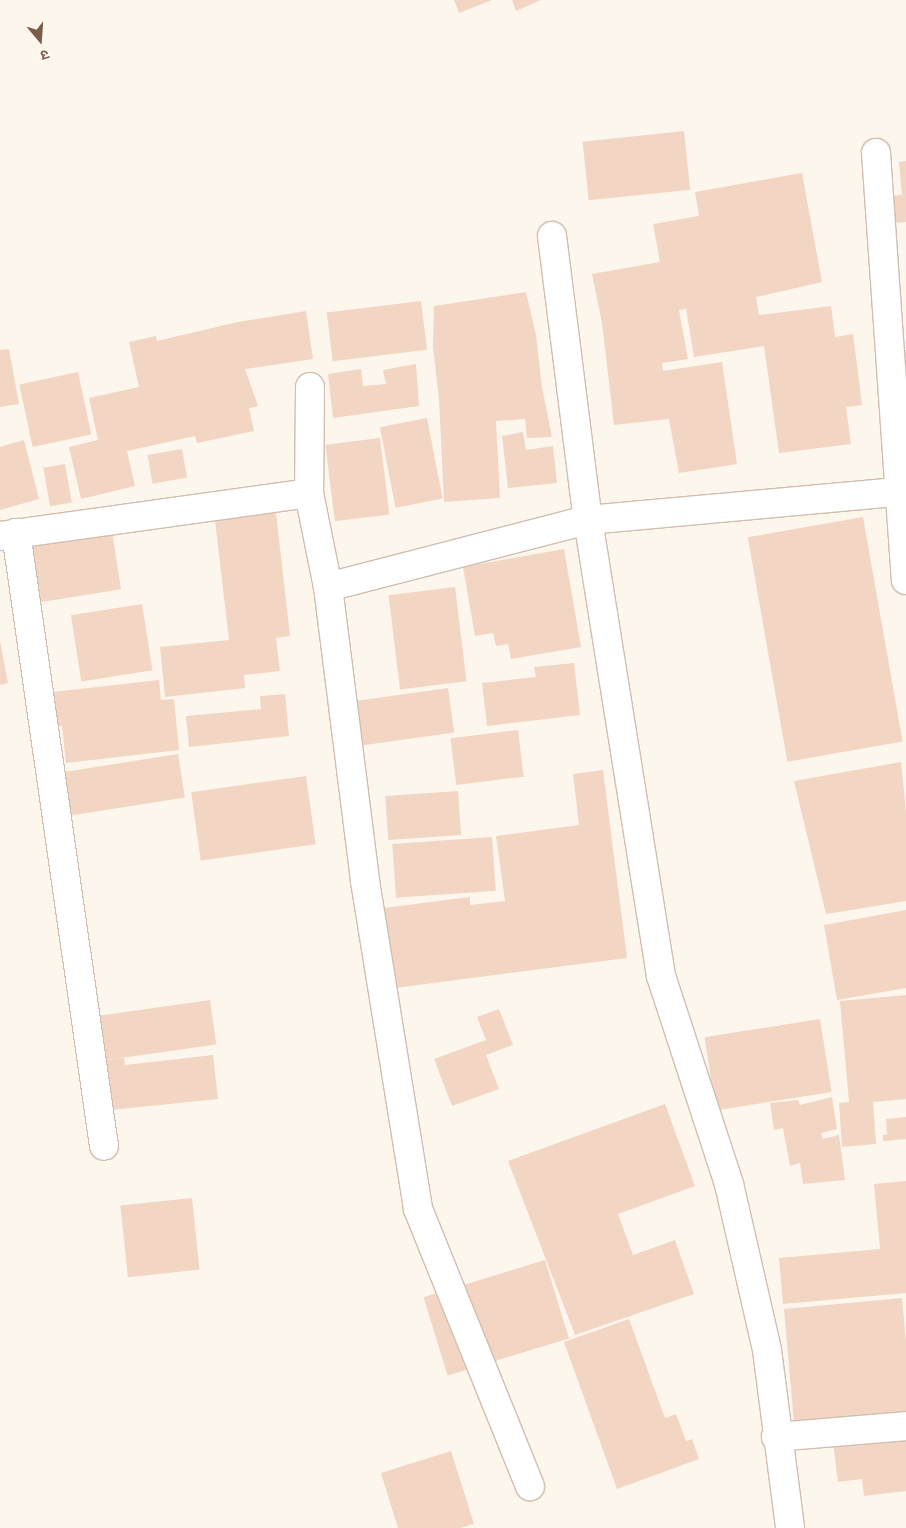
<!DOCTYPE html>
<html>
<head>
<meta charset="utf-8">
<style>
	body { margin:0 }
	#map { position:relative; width:906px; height:1528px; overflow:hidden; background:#fdf6ec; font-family:"Nunito Sans","Noto Sans Devanagari",sans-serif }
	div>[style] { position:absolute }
	.building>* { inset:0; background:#f3d5c3; transform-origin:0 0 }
	.roads { filter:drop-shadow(1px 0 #d1beb0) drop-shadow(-1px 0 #d1beb0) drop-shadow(0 1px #d1beb0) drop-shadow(0 -1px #d1beb0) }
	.minor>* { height:28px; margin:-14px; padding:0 14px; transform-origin:14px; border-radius:14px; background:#fff }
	span { translate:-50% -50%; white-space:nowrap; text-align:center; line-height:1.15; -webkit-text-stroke:4px #fffaf3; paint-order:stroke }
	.north { position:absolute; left:15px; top:15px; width:50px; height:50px; -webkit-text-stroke:4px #fffaf3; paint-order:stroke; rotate:162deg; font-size:14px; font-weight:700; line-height:20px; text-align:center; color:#7a5c4d }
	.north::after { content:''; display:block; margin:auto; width:18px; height:22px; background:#7a5c4d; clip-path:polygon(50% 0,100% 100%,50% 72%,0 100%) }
</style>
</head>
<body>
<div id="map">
	<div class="building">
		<i style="clip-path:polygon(454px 0,492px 0,459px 13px)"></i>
		<i style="clip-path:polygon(512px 0,541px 0,516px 11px)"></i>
		<i style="left:684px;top:131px;width:59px;height:102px;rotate:84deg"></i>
		<i style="clip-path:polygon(906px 161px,906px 222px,886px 224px,883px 196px,902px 195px,899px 162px)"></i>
		<i style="clip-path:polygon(802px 173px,822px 282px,756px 297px,759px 315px,831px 306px,835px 337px,853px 334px,862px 405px,846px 407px,851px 444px,779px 453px,764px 346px,694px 357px,686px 309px,697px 307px,679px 310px,688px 359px,662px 363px,663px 371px,722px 362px,737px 464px,679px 473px,669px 419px,614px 425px,602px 323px,592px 274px,660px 262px,653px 224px,699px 216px,695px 192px)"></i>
		<i style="clip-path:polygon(526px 292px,536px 335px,542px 387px,552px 437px,527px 438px,525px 419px,496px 421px,500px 498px,444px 502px,439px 399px,433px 347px,434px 306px)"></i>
		<i style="left:421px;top:301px;width:49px;height:95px;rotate:83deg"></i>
		<i style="clip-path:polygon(306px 311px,313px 359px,245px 369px,258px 406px,249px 408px,254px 431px,197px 443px,195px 436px,127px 451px,135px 486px,81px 499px,69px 447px,98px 440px,89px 398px,139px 387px,129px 342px,156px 336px,157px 341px,238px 322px)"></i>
		<i style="clip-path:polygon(9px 349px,19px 404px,0 407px,0 350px)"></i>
		<i style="clip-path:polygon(900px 350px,906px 350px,906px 399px)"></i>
		<i style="clip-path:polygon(416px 364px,419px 406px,333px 418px,328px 374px,361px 369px,363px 386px,386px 384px,383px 370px)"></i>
		<i style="left:78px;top:372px;width:64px;height:60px;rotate:78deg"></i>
		<i style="left:427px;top:418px;width:82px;height:48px;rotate:79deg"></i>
		<i style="clip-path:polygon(523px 432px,526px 450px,553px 446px,557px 483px,508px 488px,502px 436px)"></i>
		<i style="left:380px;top:438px;width:77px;height:55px;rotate:83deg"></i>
		<i style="clip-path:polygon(24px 440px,39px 499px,0 510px,0 447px)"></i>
		<i style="left:182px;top:449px;width:29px;height:35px;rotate:80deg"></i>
		<i style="left:65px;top:464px;width:39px;height:22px;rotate:80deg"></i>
		<i style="clip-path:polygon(276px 513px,290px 636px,276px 638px,280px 671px,244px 675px,245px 688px,165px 697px,160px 647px,229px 640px,215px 520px)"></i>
		<i style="left:863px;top:517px;width:228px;height:117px;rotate:80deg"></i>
		<i style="left:112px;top:532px;width:58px;height:87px;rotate:81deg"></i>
		<i style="clip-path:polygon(564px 549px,581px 647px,511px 659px,508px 644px,496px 646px,493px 633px,475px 636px,463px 567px)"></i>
		<i style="left:455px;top:587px;width:95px;height:67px;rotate:83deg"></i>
		<i style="left:142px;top:604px;width:67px;height:72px;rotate:81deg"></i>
		<i style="clip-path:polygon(0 641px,8px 683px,0 685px)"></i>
		<i style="clip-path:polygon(574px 663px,580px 715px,487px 726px,482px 683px,536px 677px,534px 667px)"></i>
		<i style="clip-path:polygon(159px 680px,161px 700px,174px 699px,179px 750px,66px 763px,62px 726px,48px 727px,44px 693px)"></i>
		<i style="left:448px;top:688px;width:45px;height:92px;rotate:82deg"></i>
		<i style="clip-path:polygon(285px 694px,289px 736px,189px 747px,186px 716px,261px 709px,260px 696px)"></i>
		<i style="left:518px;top:730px;width:47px;height:68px;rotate:83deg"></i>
		<i style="left:178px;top:754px;width:44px;height:119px;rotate:81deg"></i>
		<i style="clip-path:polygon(901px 762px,906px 811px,906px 901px,826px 914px,794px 781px)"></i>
		<i style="clip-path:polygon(603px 770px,627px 958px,387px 989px,376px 909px,470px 897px,470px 905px,505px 901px,496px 836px,579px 825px,573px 774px)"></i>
		<i style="left:306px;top:776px;width:69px;height:116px;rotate:82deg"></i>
		<i style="left:458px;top:791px;width:44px;height:73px;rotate:86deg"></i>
		<i style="left:492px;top:837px;width:54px;height:100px;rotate:86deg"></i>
		<i style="clip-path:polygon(906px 910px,906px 988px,837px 1000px,824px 925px)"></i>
		<i style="clip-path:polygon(906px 995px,906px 1099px,873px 1102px,876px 1144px,842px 1147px,839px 1103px,849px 1102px,840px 1001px)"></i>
		<i style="left:210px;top:1000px;width:45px;height:116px;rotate:82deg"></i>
		<i style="clip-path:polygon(499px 1009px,513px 1045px,486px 1055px,499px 1089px,452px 1106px,434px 1059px,486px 1040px,477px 1017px)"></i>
		<i style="left:820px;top:1019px;width:74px;height:117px;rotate:81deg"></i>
		<i style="clip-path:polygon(213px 1055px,218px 1099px,101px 1111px,96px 1061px,124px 1058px,125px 1065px)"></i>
		<i style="clip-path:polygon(832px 1097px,837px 1129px,821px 1133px,823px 1139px,839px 1135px,845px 1180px,803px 1184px,800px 1163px,790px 1166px,783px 1128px,774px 1130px,770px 1103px,798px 1100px,800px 1105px)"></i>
		<i style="clip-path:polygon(665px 1104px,695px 1186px,618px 1214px,633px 1255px,675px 1240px,694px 1294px,575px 1335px,508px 1161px)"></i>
		<i style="clip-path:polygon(906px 1117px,906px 1139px,883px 1141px,883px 1135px,887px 1135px,886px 1119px)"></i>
		<i style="clip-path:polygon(906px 1181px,906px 1293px,783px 1304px,779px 1258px,880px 1249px,874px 1184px)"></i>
		<i style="left:192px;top:1198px;width:72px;height:72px;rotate:84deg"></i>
		<i style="left:545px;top:1260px;width:82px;height:127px;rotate:73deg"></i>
		<i style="clip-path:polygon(902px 1298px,906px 1342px,906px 1420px,794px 1423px,784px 1309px)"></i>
		<i style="clip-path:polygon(629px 1319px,665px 1418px,676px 1414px,686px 1441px,692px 1439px,699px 1459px,617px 1489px,564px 1342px)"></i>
		<i style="clip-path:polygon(906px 1433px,906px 1491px,864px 1496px,862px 1479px,838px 1482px,833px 1442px)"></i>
		<i style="clip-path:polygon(451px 1451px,474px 1524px,460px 1528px,398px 1528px,381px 1473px)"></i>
	</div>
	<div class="roads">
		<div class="minor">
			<i style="left:876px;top:153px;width:428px;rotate:86deg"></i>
			<i style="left:552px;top:236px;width:286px;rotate:82.8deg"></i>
			<i style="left:588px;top:520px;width:462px;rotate:80.9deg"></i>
			<i style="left:661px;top:976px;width:219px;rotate:71.9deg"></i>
			<i style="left:729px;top:1184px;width:170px;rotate:77.1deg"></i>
			<i style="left:767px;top:1350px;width:179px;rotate:82.6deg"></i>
			<i style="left:310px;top:387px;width:106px;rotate:90.5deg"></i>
			<i style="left:309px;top:493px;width:96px;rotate:78.6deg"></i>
			<i style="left:328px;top:587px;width:296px;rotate:82.8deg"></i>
			<i style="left:365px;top:881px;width:332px;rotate:80.8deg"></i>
			<i style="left:418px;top:1209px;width:299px;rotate:68deg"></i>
			<i style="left:16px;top:533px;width:619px;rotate:81.83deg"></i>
			<i style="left:0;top:536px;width:312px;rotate:-7.9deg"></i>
			<i style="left:328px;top:587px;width:268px;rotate:-14.5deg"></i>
			<i style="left:588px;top:520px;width:319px;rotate:-5.2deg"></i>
			<i style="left:776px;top:1437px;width:130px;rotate:-4.8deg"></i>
		</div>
	</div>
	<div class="north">उ</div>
</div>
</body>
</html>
